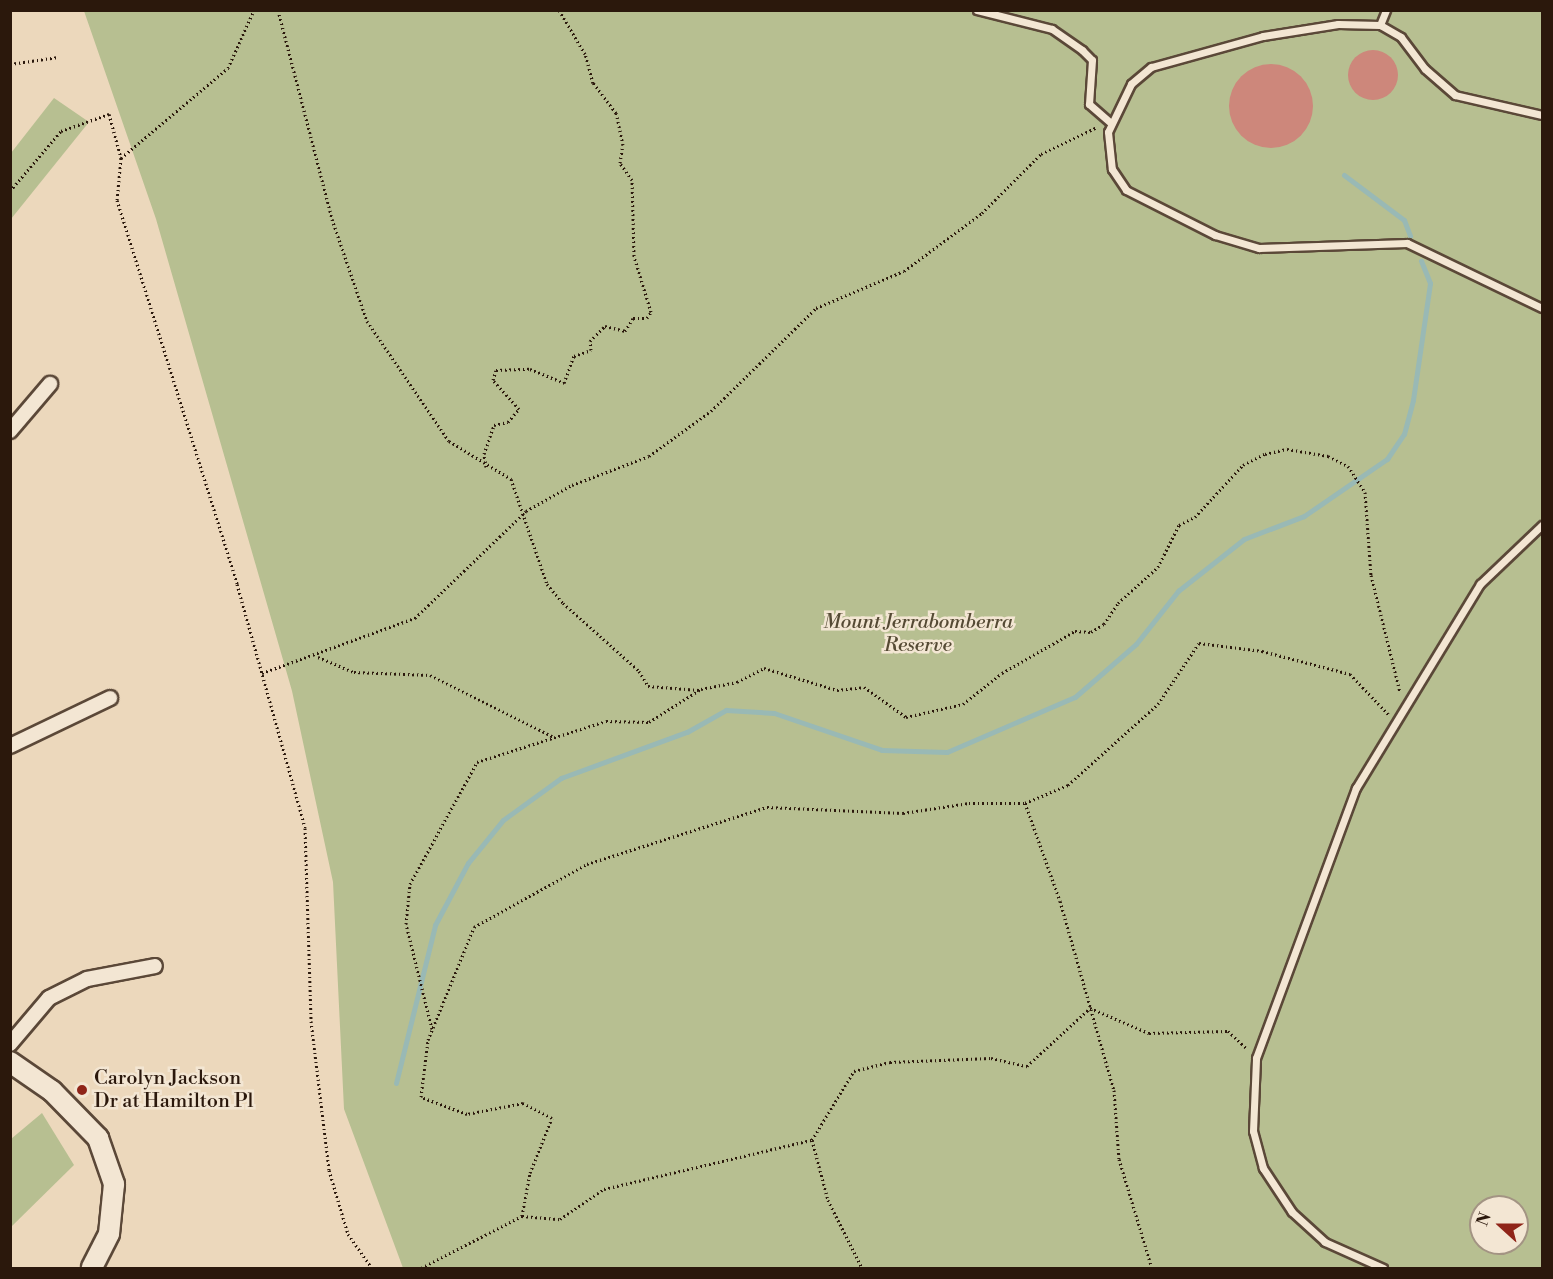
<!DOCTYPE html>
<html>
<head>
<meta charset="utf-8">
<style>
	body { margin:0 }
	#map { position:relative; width:1553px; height:1279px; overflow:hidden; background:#ecd8bc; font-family:"Libre Bodoni",serif }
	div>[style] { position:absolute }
	.green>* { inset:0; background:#b7bf91 }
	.stream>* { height:5px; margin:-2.5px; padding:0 2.5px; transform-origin:2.5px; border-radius:2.5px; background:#99b9b5 }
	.building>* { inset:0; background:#cd877b }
	.round { border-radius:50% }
	.path>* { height:3px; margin-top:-1.5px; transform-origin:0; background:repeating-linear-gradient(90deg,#2b180c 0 1.5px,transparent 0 4.5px) }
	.roads { filter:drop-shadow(2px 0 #5b4838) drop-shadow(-2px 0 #5b4838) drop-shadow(0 2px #5b4838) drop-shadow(0 -2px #5b4838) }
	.lane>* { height:7px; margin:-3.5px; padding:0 3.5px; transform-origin:3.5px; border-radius:3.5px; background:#f3e6d3 }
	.street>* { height:14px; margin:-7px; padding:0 7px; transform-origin:7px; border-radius:7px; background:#f3e6d3 }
	.secondary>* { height:20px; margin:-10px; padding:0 10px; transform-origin:10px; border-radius:10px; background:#f3e6d3 }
	.dots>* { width:16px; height:16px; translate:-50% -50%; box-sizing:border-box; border:3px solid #f3e6d3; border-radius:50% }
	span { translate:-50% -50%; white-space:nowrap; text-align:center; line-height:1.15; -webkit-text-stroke:5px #f3e6d3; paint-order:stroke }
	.park-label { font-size:20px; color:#554a34; font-style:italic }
	.poi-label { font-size:20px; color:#2b180c }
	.left { translate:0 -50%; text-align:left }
	.frame { position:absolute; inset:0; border:12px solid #2b180c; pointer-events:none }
	.north { position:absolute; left:1469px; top:1195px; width:60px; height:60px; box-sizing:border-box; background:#f3e6d3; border:2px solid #a39483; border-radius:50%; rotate:291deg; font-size:16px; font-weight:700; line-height:24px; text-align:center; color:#2b180c }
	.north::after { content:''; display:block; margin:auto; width:21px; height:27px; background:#8f2418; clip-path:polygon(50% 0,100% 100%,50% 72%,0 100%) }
</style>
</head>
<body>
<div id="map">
	<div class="green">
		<i style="clip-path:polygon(evenodd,84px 11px,1542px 11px,1542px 1268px,403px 1268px,344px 1109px,333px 882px,292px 691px,156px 219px,84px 11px,1481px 1207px,1517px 1207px,1517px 1243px,1481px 1243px,1481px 1207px)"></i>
		<i style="clip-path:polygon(54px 98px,89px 122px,11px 219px,11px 153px)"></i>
		<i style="clip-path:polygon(42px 1113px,74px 1165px,11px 1227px,11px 1139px)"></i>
	</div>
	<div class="stream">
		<i style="left:1344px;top:175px;width:75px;rotate:36.9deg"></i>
		<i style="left:1404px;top:220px;width:17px;rotate:69deg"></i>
		<i style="left:396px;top:1083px;width:163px;rotate:-76.1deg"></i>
		<i style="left:435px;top:925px;width:70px;rotate:-62deg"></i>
		<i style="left:468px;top:863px;width:55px;rotate:-50.9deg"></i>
		<i style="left:503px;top:820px;width:72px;rotate:-35.9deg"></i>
		<i style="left:561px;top:778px;width:134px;rotate:-20.1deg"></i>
		<i style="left:687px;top:732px;width:45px;rotate:-29.4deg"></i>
		<i style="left:726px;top:710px;width:48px;rotate:3.6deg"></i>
		<i style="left:774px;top:713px;width:114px;rotate:18.9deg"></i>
		<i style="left:882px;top:750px;width:65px;rotate:1.8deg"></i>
		<i style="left:947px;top:752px;width:139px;rotate:-23.3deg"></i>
		<i style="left:1075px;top:697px;width:81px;rotate:-41deg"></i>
		<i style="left:1136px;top:644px;width:68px;rotate:-51.6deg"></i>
		<i style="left:1178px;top:591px;width:84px;rotate:-38.2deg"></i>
		<i style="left:1244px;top:539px;width:64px;rotate:-21deg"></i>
		<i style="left:1304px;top:516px;width:101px;rotate:-34.5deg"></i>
		<i style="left:1387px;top:459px;width:30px;rotate:-56deg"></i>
		<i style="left:1404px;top:434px;width:35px;rotate:-75deg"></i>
		<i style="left:1413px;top:400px;width:118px;rotate:-81.7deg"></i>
		<i style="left:1430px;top:283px;width:24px;rotate:-112deg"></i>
	</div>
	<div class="building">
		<i class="round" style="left:1348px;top:50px;width:50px;height:50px"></i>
		<i class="round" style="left:1229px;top:64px;width:84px;height:84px"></i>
	</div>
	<div class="path">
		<i style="left:278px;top:10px;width:216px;rotate:75.5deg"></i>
		<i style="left:332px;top:219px;width:108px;rotate:71.1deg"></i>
		<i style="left:367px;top:321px;width:145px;rotate:55.7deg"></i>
		<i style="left:449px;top:441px;width:73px;rotate:31.5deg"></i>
		<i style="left:511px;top:479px;width:111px;rotate:71.1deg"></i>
		<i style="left:547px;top:584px;width:25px;rotate:50deg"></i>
		<i style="left:563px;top:603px;width:102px;rotate:41.8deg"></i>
		<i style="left:639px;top:671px;width:17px;rotate:59deg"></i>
		<i style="left:648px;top:686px;width:51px;rotate:4.5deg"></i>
		<i style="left:10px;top:64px;width:49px;rotate:-8.3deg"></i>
		<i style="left:121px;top:158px;width:140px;rotate:-40.1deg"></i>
		<i style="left:228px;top:68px;width:64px;rotate:-65.9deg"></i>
		<i style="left:10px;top:191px;width:79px;rotate:-49.6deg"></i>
		<i style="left:61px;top:131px;width:51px;rotate:-19.5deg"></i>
		<i style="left:109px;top:114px;width:46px;rotate:74.7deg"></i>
		<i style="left:121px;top:158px;width:42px;rotate:95.4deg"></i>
		<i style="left:117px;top:200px;width:402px;rotate:72.6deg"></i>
		<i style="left:237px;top:584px;width:253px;rotate:74.4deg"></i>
		<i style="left:305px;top:828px;width:193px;rotate:88.2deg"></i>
		<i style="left:311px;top:1021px;width:150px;rotate:83.1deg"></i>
		<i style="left:329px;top:1170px;width:67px;rotate:73.5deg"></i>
		<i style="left:348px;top:1234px;width:42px;rotate:54.8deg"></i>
		<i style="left:486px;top:467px;width:13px;rotate:-99deg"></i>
		<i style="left:484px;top:454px;width:31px;rotate:-71deg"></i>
		<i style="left:494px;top:425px;width:14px;rotate:-12deg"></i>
		<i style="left:508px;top:422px;width:17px;rotate:-50deg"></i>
		<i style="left:519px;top:409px;width:39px;rotate:-132deg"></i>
		<i style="left:493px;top:380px;width:10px;rotate:-73deg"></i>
		<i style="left:496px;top:370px;width:34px;rotate:-2deg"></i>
		<i style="left:530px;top:369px;width:37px;rotate:22deg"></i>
		<i style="left:564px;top:383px;width:29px;rotate:-70deg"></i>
		<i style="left:574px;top:356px;width:18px;rotate:-19deg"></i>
		<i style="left:591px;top:350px;width:9px;rotate:-96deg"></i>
		<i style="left:590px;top:341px;width:21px;rotate:-45deg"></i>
		<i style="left:605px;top:326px;width:21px;rotate:14deg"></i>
		<i style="left:625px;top:331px;width:15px;rotate:-58deg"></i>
		<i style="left:633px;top:318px;width:14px"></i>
		<i style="left:647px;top:318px;width:7px;rotate:-56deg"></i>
		<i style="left:651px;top:312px;width:59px;rotate:-106.9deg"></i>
		<i style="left:634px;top:256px;width:76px;rotate:-91.5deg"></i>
		<i style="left:632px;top:180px;width:21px;rotate:-125deg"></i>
		<i style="left:620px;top:163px;width:18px;rotate:-81deg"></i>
		<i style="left:623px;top:145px;width:33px;rotate:-102deg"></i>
		<i style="left:616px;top:113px;width:38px;rotate:-127deg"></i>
		<i style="left:593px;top:83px;width:30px;rotate:-105deg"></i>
		<i style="left:585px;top:54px;width:51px;rotate:-120.6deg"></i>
		<i style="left:318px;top:657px;width:39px;rotate:23deg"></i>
		<i style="left:354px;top:672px;width:76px;rotate:2.3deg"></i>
		<i style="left:430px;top:675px;width:139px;rotate:26.6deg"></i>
		<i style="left:262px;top:673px;width:163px;rotate:-19.8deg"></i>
		<i style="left:415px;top:618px;width:154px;rotate:-43.9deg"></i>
		<i style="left:526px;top:511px;width:53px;rotate:-29.5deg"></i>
		<i style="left:572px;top:485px;width:82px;rotate:-20.6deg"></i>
		<i style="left:649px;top:456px;width:77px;rotate:-36deg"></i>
		<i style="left:711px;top:411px;width:147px;rotate:-44.4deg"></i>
		<i style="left:816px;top:308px;width:95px;rotate:-22.8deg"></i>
		<i style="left:904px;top:271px;width:97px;rotate:-36.6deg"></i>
		<i style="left:982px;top:213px;width:83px;rotate:-45deg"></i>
		<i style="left:1041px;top:154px;width:62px;rotate:-25.7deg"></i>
		<i style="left:1025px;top:803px;width:104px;rotate:70.3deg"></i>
		<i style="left:1060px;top:901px;width:197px;rotate:74.1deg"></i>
		<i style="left:1114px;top:1090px;width:69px;rotate:85.9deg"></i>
		<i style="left:1119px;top:1159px;width:114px;rotate:73.2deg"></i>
		<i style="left:432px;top:1029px;width:108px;rotate:-103.9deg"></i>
		<i style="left:406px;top:924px;width:40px;rotate:-84.3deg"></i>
		<i style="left:410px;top:884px;width:139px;rotate:-61.2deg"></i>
		<i style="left:477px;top:762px;width:135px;rotate:-17.6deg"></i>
		<i style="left:606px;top:721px;width:43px;rotate:1.3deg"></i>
		<i style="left:649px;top:722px;width:62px;rotate:-32.4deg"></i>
		<i style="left:701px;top:689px;width:37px;rotate:-11deg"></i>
		<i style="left:737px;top:682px;width:30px;rotate:-27deg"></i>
		<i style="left:764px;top:668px;width:76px;rotate:16.8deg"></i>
		<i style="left:837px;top:690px;width:27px;rotate:-6deg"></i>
		<i style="left:864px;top:687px;width:52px;rotate:35.5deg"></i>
		<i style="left:906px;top:717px;width:58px;rotate:-12.8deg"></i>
		<i style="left:963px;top:704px;width:50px;rotate:-38.5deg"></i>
		<i style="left:1002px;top:673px;width:84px;rotate:-29.9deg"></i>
		<i style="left:1075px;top:631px;width:16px;rotate:4deg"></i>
		<i style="left:1091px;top:632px;width:15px;rotate:-32deg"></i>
		<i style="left:1104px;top:624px;width:25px;rotate:-56deg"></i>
		<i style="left:1118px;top:603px;width:54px;rotate:-42deg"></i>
		<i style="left:1158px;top:567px;width:47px;rotate:-63.4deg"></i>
		<i style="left:1179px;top:525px;width:18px;rotate:-27deg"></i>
		<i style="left:1195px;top:517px;width:71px;rotate:-47.3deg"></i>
		<i style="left:1243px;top:465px;width:25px;rotate:-27deg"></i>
		<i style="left:1265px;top:454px;width:23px;rotate:-13deg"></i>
		<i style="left:1287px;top:449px;width:42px;rotate:9.7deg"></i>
		<i style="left:1328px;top:456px;width:22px;rotate:27deg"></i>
		<i style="left:1348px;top:466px;width:31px;rotate:57deg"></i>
		<i style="left:1365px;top:492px;width:83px;rotate:85.9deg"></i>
		<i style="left:1371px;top:575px;width:121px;rotate:76.1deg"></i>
		<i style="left:812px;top:1140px;width:81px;rotate:-58.7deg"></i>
		<i style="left:854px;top:1071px;width:37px;rotate:-14deg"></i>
		<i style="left:890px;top:1062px;width:101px;rotate:-2.3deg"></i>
		<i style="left:991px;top:1058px;width:37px;rotate:13deg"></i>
		<i style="left:1027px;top:1066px;width:86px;rotate:-42.6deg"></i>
		<i style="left:1090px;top:1008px;width:64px;rotate:23deg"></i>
		<i style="left:1149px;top:1033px;width:79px;rotate:-1.5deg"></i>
		<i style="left:1228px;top:1031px;width:26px;rotate:43deg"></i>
		<i style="left:522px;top:1216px;width:44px;rotate:-79.5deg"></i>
		<i style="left:530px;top:1173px;width:59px;rotate:-68.2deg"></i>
		<i style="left:552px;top:1118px;width:33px;rotate:-153deg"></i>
		<i style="left:523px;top:1103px;width:57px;rotate:168.9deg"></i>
		<i style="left:467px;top:1114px;width:49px;rotate:-159.7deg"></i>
		<i style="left:421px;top:1097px;width:57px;rotate:-83deg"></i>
		<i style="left:428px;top:1040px;width:122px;rotate:-67.8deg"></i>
		<i style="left:474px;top:927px;width:129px;rotate:-29.1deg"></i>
		<i style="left:587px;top:864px;width:189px;rotate:-17.6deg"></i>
		<i style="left:767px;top:807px;width:136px;rotate:2.5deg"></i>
		<i style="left:903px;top:813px;width:67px;rotate:-8.6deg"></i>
		<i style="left:969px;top:803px;width:56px"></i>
		<i style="left:1025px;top:803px;width:47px;rotate:-22.7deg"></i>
		<i style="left:1068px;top:785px;width:121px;rotate:-42deg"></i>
		<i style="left:1158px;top:704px;width:73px;rotate:-56.1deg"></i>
		<i style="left:1199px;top:643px;width:64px;rotate:7.2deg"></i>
		<i style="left:1262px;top:651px;width:91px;rotate:14.6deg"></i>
		<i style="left:1350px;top:674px;width:57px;rotate:46.4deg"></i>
		<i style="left:421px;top:1268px;width:114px;rotate:-27.2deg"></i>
		<i style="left:522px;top:1216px;width:38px;rotate:5deg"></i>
		<i style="left:560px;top:1219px;width:53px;rotate:-34.3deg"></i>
		<i style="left:604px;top:1189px;width:214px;rotate:-13.3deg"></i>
		<i style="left:812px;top:1140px;width:62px;rotate:75.1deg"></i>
		<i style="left:828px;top:1200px;width:76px;rotate:63.4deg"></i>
	</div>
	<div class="roads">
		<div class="lane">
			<i style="left:977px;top:10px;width:77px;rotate:14.2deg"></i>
			<i style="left:1052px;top:29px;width:37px;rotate:35deg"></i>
			<i style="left:1082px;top:50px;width:14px;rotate:45deg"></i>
			<i style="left:1092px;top:60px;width:44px;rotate:93.9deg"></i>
			<i style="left:1089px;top:104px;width:28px;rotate:41deg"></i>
			<i style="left:1380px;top:25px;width:16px;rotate:-68deg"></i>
			<i style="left:1542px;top:115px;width:89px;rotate:-167.1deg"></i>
			<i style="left:1455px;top:95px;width:40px;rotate:-139deg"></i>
			<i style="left:1425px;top:69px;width:40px;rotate:-127deg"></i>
			<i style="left:1401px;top:37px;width:24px;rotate:-150deg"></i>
			<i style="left:1380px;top:25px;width:42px;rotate:-178.6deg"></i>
			<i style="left:1338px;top:24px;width:76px;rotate:170.9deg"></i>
			<i style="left:1263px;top:36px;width:116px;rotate:164.5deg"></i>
			<i style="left:1151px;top:67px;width:26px;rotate:140deg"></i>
			<i style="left:1131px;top:84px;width:53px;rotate:115.6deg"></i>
			<i style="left:1108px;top:132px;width:37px;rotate:84deg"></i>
			<i style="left:1112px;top:169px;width:25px;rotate:56deg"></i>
			<i style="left:1126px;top:190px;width:100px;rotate:26.8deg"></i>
			<i style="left:1215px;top:235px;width:46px;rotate:16.5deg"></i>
			<i style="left:1259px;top:248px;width:148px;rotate:-1.9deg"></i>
			<i style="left:1407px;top:243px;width:150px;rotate:25.7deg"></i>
			<i style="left:1383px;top:1268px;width:64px;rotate:-155.9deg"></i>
			<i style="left:1325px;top:1242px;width:45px;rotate:-137.7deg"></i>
			<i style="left:1292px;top:1212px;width:53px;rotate:-123.4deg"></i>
			<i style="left:1263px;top:1168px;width:38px;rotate:-105deg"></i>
			<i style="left:1253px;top:1131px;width:73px;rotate:-87.6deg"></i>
			<i style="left:1256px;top:1058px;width:288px;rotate:-69.7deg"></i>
			<i style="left:1356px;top:788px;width:239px;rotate:-58.7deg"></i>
			<i style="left:1480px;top:584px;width:86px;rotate:-43.6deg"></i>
		</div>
		<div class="street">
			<i style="left:10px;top:431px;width:62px;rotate:-49.6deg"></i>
			<i style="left:10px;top:746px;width:111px;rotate:-25.6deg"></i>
			<i style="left:10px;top:1044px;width:60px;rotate:-49.7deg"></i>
			<i style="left:49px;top:998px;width:42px;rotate:-26.6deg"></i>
			<i style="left:87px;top:979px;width:69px;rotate:-10.8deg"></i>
		</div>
		<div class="secondary">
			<i style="left:10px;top:1062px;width:51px;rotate:34.6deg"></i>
			<i style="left:52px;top:1091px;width:66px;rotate:45.6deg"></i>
			<i style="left:98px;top:1138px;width:49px;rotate:70.8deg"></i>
			<i style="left:114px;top:1184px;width:50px;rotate:95.7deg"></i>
			<i style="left:109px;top:1234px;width:38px;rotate:117deg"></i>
		</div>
	</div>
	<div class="dots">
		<i style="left:82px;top:1090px;background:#8f2418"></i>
	</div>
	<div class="park-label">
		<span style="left:918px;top:634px">Mount Jerrabomberra<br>Reserve</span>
	</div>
	<div class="poi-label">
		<span class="left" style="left:94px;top:1090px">Carolyn Jackson<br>Dr at Hamilton Pl</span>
	</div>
	<div class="frame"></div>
	<div class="north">N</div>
</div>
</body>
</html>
